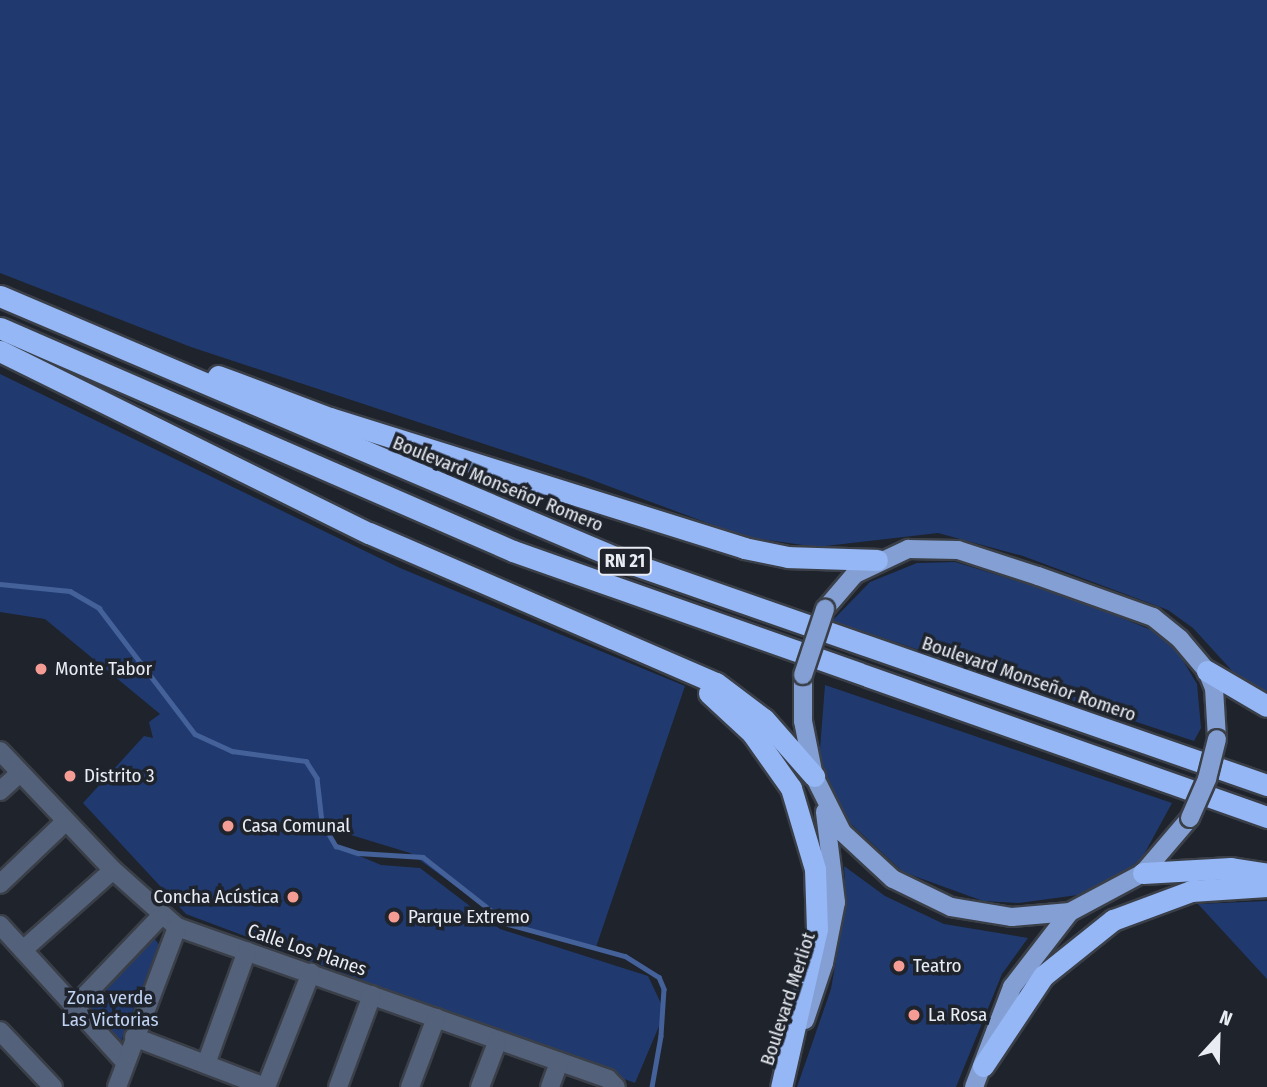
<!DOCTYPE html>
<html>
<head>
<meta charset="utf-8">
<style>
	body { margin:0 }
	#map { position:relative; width:1267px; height:1087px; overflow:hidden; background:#1e232c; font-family:"Fira Sans Condensed",sans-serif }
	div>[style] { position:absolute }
	.green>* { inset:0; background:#203a6f }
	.stream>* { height:4.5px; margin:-2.25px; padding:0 2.25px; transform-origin:2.25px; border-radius:2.25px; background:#44619a }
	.roads { filter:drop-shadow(2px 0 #3a3f48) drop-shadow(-2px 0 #3a3f48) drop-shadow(0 2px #3a3f48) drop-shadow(0 -2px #3a3f48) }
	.minor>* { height:18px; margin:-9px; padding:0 9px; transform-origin:9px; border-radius:9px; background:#53617a }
	.major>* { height:18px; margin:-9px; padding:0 9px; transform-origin:9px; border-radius:9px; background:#839fd3 }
	.highway>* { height:21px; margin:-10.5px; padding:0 10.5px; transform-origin:10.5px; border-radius:10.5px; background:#95b7f6 }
	.bridges { filter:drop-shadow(2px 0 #3a3f48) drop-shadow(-2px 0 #3a3f48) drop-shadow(0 2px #3a3f48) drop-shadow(0 -2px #3a3f48) }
	.major-bridge>* { height:18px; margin:-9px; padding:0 9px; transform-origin:9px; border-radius:9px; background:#839fd3 }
	.dots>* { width:19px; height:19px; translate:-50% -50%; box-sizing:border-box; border:4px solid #1e232c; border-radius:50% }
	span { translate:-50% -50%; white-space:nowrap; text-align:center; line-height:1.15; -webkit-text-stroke:7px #1e232c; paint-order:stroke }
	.shield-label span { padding:2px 5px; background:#1e232c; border:2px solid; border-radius:5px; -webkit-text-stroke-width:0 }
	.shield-label { font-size:18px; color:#e9ecf2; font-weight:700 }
	.street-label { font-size:19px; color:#e9ecf2 }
	.poi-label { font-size:19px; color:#e9ecf2 }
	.left { translate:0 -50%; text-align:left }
	.right { translate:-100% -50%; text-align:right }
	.park-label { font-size:19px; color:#c0d3f4 }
	.north { position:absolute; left:1183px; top:1003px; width:70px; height:70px; -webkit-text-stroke:5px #1e232c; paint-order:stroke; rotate:22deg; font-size:19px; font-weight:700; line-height:28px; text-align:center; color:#e9ecf2 }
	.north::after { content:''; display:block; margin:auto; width:24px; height:32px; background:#e9ecf2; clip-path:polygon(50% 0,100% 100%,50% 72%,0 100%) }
</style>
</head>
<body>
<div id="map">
	<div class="green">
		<i style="clip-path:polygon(0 0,1267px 0,1267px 698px,1235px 674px,1193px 628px,1168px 610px,1023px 556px,938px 533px,817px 547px,745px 537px,584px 477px,191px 347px,0 273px)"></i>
		<i style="clip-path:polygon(0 374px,400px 568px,685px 686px,595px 950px,505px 922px,410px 853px,325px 827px,336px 846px,381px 865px,420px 868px,500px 929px,648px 976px,665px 1012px,635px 1083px,186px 914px,83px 803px,144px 736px,153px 738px,149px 722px,160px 714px,45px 619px,0 612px)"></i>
		<i style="clip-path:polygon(955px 562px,1076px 599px,1156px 632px,1178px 652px,1197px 684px,1201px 728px,1194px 741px,832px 621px,870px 582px,917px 563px)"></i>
		<i style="clip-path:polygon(825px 685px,1172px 803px,1142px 858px,1117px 878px,1085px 894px,1019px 903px,983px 901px,903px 872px,837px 811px,819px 762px)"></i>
		<i style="clip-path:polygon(844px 866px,885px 896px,944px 924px,1028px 938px,1002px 974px,956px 1087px,797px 1087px,831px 989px,846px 903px)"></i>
		<i style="clip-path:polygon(1267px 901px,1267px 979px,1198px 904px)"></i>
		<i style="clip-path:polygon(153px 936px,159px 945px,118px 1049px,79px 1007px)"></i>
	</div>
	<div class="stream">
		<i style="left:0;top:584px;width:70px;rotate:5.7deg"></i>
		<i style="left:70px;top:591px;width:34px;rotate:30deg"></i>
		<i style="left:99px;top:608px;width:158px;rotate:52.7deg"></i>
		<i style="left:195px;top:734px;width:41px;rotate:24.7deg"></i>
		<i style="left:232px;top:751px;width:75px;rotate:7.7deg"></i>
		<i style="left:306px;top:761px;width:20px;rotate:57deg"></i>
		<i style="left:317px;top:778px;width:44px;rotate:83.5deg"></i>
		<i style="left:322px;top:822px;width:28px;rotate:60deg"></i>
		<i style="left:336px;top:846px;width:23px;rotate:18deg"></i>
		<i style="left:358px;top:853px;width:65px;rotate:3.5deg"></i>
		<i style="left:423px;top:857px;width:108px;rotate:38.2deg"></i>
		<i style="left:508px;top:924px;width:121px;rotate:15.3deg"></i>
		<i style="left:625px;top:956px;width:40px;rotate:32deg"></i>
		<i style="left:659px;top:977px;width:13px;rotate:67deg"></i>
		<i style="left:664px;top:989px;width:47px;rotate:93.7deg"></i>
		<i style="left:661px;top:1036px;width:52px;rotate:100deg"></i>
	</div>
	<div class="roads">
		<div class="minor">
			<i style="left:0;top:751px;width:164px;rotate:46.5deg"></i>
			<i style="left:113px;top:870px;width:86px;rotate:41.7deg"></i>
			<i style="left:177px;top:927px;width:457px;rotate:19.4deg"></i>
			<i style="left:608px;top:1079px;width:11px;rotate:45deg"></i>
			<i style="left:0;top:791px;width:27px;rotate:-42deg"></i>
			<i style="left:0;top:884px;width:91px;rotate:-43.7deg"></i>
			<i style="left:0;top:925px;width:185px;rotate:47.6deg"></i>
			<i style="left:23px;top:950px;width:120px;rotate:-41.6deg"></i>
			<i style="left:73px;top:1008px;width:126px;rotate:-46.3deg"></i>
			<i style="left:0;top:1031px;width:77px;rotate:46.6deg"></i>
			<i style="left:134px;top:1037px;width:140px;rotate:20.9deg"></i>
			<i style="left:206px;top:1064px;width:120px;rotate:-70.1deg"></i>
			<i style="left:117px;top:1087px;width:171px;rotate:-69.4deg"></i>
			<i style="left:266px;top:1087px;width:123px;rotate:-68.5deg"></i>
			<i style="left:338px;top:1087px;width:98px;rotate:-69.7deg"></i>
			<i style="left:410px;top:1087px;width:74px;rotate:-69.4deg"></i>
			<i style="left:480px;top:1087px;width:50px;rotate:-69deg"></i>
			<i style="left:550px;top:1087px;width:27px;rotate:-70deg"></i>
		</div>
		<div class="major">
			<i style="left:825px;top:609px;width:46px;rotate:-49.4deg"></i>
			<i style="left:855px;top:574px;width:59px;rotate:-25.3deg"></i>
			<i style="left:908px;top:549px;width:50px;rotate:1.1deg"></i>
			<i style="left:958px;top:550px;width:84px;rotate:18deg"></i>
			<i style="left:1038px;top:576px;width:122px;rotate:19.6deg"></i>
			<i style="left:1153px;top:617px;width:35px;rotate:39deg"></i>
			<i style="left:1180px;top:639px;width:42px;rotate:49.8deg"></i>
			<i style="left:1207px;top:671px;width:18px;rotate:68deg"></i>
			<i style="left:1214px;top:688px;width:51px;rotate:86.6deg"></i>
			<i style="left:803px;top:675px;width:46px;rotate:90deg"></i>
			<i style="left:803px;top:721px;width:56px;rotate:78.7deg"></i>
			<i style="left:814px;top:776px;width:63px;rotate:63.4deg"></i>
			<i style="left:842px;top:832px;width:69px;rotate:42.7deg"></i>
			<i style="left:893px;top:879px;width:64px;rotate:25.8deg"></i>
			<i style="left:951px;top:907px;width:62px;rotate:9.3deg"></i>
			<i style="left:1012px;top:917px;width:58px;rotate:-4.9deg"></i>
			<i style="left:1070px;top:912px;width:83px;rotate:-28.1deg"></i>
			<i style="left:1143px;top:873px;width:72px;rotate:-49.5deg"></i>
			<i style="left:805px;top:1020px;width:60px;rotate:-71.6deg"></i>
			<i style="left:824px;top:963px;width:62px;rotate:-78.9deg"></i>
			<i style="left:836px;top:902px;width:91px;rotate:-97deg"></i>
			<i style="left:974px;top:1087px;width:107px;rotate:-69.2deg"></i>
			<i style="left:1012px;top:987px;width:95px;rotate:-52.3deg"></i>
		</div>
		<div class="highway">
			<i style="left:0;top:296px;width:678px;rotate:23.01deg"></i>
			<i style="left:624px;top:561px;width:681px;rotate:19.21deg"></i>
			<i style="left:0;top:328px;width:559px;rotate:23.49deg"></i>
			<i style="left:513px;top:551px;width:800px;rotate:19.43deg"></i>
			<i style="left:0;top:351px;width:411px;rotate:26.3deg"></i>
			<i style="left:369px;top:533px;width:378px;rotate:23.4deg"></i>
			<i style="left:716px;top:683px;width:60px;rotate:36.9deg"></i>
			<i style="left:764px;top:719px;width:76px;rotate:48.7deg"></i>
			<i style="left:218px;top:376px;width:120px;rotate:20.6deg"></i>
			<i style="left:330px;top:418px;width:434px;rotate:17.4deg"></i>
			<i style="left:744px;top:548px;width:45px;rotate:11.6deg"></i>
			<i style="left:788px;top:557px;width:89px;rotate:1.9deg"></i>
			<i style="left:1207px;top:671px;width:69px;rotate:30.3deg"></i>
			<i style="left:709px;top:693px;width:59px;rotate:42.9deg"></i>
			<i style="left:752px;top:733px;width:67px;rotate:54.7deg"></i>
			<i style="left:791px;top:788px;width:84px;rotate:73.5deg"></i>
			<i style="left:815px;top:869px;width:60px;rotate:88.1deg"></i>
			<i style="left:817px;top:929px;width:162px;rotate:102.8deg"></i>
			<i style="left:1143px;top:873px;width:88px;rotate:-3.3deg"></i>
			<i style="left:1231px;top:868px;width:36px;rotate:9deg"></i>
			<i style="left:983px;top:1066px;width:108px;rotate:-56.3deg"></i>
			<i style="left:1043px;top:976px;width:90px;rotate:-38.7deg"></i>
			<i style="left:1113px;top:920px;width:83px;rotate:-20.4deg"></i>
			<i style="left:1191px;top:891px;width:76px;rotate:-3.8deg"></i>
		</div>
	</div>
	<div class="bridges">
		<div class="major-bridge">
			<i style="left:803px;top:675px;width:70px;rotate:-71.6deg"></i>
			<i style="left:1190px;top:818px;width:43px;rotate:-66.4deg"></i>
			<i style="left:1207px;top:779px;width:41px;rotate:-76deg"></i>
		</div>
	</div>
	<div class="dots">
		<i style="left:41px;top:669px;background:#f59c94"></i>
		<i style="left:70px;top:776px;background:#f59c94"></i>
		<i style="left:228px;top:826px;background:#f59c94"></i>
		<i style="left:293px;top:897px;background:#f59c94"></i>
		<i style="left:394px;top:917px;background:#f59c94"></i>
		<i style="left:899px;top:966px;background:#f59c94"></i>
		<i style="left:914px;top:1015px;background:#f59c94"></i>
	</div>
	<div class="shield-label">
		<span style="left:625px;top:561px">RN 21</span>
	</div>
	<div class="street-label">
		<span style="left:498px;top:484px;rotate:22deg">Boulevard Monseñor Romero</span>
		<span style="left:1029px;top:679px;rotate:19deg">Boulevard Monseñor Romero</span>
		<span style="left:307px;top:950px;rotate:19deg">Calle Los Planes</span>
		<span style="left:788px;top:999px;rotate:-72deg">Boulevard Merliot</span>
	</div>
	<div class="poi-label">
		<span class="left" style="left:55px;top:669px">Monte Tabor</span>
		<span class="left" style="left:84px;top:776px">Distrito 3</span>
		<span class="left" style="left:242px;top:826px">Casa Comunal</span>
		<span class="right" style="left:279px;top:897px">Concha Acústica</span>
		<span class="left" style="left:408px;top:917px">Parque Extremo</span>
		<span class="left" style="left:913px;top:966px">Teatro</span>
		<span class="left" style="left:928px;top:1015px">La Rosa</span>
	</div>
	<div class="park-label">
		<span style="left:110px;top:1009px">Zona verde<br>Las Victorias</span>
	</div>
	<div class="north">N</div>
</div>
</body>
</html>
